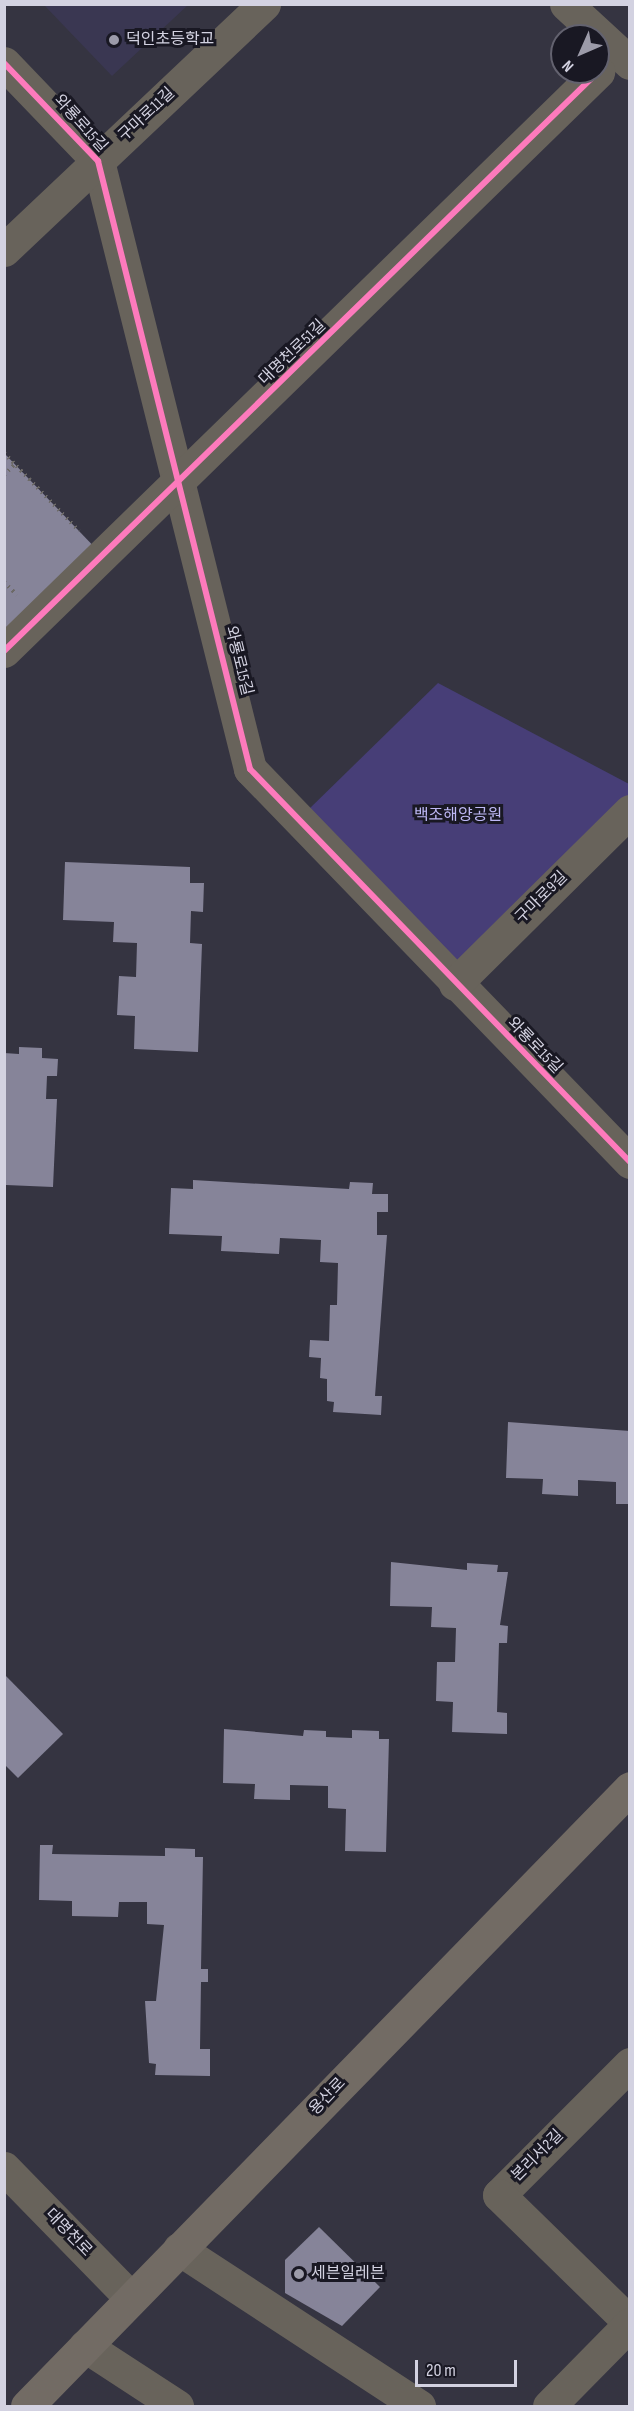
<!DOCTYPE html>
<html>
<head>
<meta charset="utf-8">
<style>
	body { margin:0 }
	#map { position:relative; width:634px; height:2411px; overflow:hidden; background:#353441; font-family:"Sofia Sans Condensed","Noto Sans KR",sans-serif }
	div>[style] { position:absolute }
	.built>* { inset:0; background:#3a3752 }
	.green>* { inset:0; background:#473e77 }
	.building>* { inset:0; background:#868499 }
	.path>* { height:4px; margin-top:-2px; transform-origin:0; background:repeating-linear-gradient(90deg,#6d6a68 0 1.5px,transparent 0 6px) }
	.minor>* { height:33px; margin:-16.5px; padding:0 16.5px; transform-origin:16.5px; border-radius:16.5px; background:#68635b }
	.major>* { height:33px; margin:-16.5px; padding:0 16.5px; transform-origin:16.5px; border-radius:16.5px; background:#726b64 }
	.cycleway>* { height:6px; margin:-3px; padding:0 3px; transform-origin:3px; border-radius:3px; background:#fd7abc }
	.dots>* { width:16px; height:16px; translate:-50% -50%; box-sizing:border-box; border:3px solid #191823; border-radius:50% }
	span { translate:-50% -50%; white-space:nowrap; text-align:center; line-height:1.15; -webkit-text-stroke:6px #191823; paint-order:stroke }
	.poi-label { font-size:16px; color:#d3d2e1 }
	.left { translate:0 -50%; text-align:left }
	.street-label { font-size:16px; color:#d3d2e1 }
	.park-label { font-size:16px; color:#beb8f5 }
	.frame { position:absolute; inset:0; border:6px solid #d3d2e1; pointer-events:none }
	.north { position:absolute; left:550px; top:24px; width:60px; height:60px; box-sizing:border-box; background:#191823; border:2px solid #63626f; border-radius:50%; rotate:225deg; font-size:16px; font-weight:700; line-height:24px; text-align:center; color:#d3d2e1 }
	.north::after { content:''; display:block; margin:auto; width:21px; height:27px; background:#9c9ba9; clip-path:polygon(50% 0,100% 100%,50% 72%,0 100%) }
	.scale { position:absolute; left:415px; top:2360px; width:102px; height:27px; box-sizing:border-box; border:3px solid #d3d2e1; border-top:0; padding-left:8px; font-size:18px; line-height:21px; white-space:nowrap; color:#d3d2e1; -webkit-text-stroke:4px #191823; paint-order:stroke }
</style>
</head>
<body>
<div id="map">
	<div class="built">
		<i style="clip-path:polygon(44px 5px,188px 5px,112px 76px)"></i>
	</div>
	<div class="green">
		<i style="clip-path:polygon(438px 683px,629px 784px,629px 796px,457px 970px,306px 812px)"></i>
	</div>
	<div class="building">
		<i style="clip-path:polygon(4px 453px,103px 556px,4px 651px)"></i>
		<i style="clip-path:polygon(65px 862px,190px 867px,190px 883px,204px 883px,203px 912px,191px 911px,190px 943px,202px 944px,198px 1052px,134px 1049px,135px 1016px,117px 1015px,119px 976px,136px 977px,137px 943px,113px 942px,114px 922px,63px 920px)"></i>
		<i style="clip-path:polygon(19px 1047px,42px 1048px,42px 1058px,58px 1059px,57px 1076px,47px 1076px,46px 1099px,57px 1099px,53px 1187px,6px 1185px,4px 1053px,19px 1054px)"></i>
		<i style="clip-path:polygon(193px 1180px,349px 1189px,350px 1182px,373px 1183px,372px 1194px,388px 1194px,388px 1212px,377px 1212px,377px 1235px,387px 1235px,375px 1396px,382px 1396px,381px 1415px,333px 1412px,334px 1402px,327px 1401px,327px 1379px,320px 1378px,321px 1358px,309px 1357px,310px 1340px,329px 1341px,330px 1305px,337px 1305px,338px 1263px,320px 1262px,321px 1240px,280px 1238px,279px 1254px,221px 1251px,222px 1236px,169px 1234px,171px 1188px,193px 1189px)"></i>
		<i style="clip-path:polygon(508px 1422px,630px 1431px,630px 1504px,616px 1504px,616px 1482px,578px 1480px,578px 1496px,542px 1494px,543px 1479px,506px 1478px)"></i>
		<i style="clip-path:polygon(391px 1562px,467px 1570px,467px 1563px,498px 1565px,497px 1572px,508px 1572px,500px 1625px,508px 1626px,507px 1643px,499px 1643px,497px 1712px,507px 1713px,507px 1734px,452px 1732px,453px 1702px,436px 1701px,437px 1662px,455px 1662px,456px 1628px,431px 1627px,432px 1607px,390px 1606px)"></i>
		<i style="clip-path:polygon(4px 1674px,63px 1734px,18px 1778px,4px 1764px)"></i>
		<i style="clip-path:polygon(224px 1729px,303px 1736px,304px 1730px,326px 1731px,326px 1737px,352px 1738px,352px 1730px,379px 1731px,379px 1739px,389px 1739px,386px 1852px,345px 1851px,346px 1809px,328px 1808px,328px 1786px,290px 1785px,290px 1800px,254px 1799px,255px 1784px,223px 1783px)"></i>
		<i style="clip-path:polygon(40px 1845px,53px 1845px,52px 1854px,165px 1856px,165px 1848px,195px 1849px,195px 1857px,203px 1857px,201px 1969px,208px 1969px,208px 1982px,201px 1982px,200px 2049px,210px 2049px,210px 2076px,155px 2075px,156px 2064px,149px 2063px,145px 2001px,156px 2001px,164px 1925px,147px 1924px,147px 1902px,119px 1902px,118px 1917px,72px 1916px,72px 1901px,39px 1900px)"></i>
		<i style="clip-path:polygon(319px 2227px,380px 2287px,342px 2326px,285px 2293px,285px 2260px)"></i>
	</div>
	<div class="path">
		<i style="left:4px;top:453px;width:108px;rotate:46.1deg"></i>
		<i style="left:4px;top:475px;width:16px;rotate:-45deg"></i>
		<i style="left:4px;top:582px;width:18px;rotate:45deg"></i>
	</div>
	<div class="minor">
		<i style="left:566px;top:4px;width:87px;rotate:42.7deg"></i>
		<i style="left:4px;top:63px;width:136px;rotate:46.2deg"></i>
		<i style="left:98px;top:161px;width:627px;rotate:75.96deg"></i>
		<i style="left:250px;top:769px;width:547px;rotate:45.96deg"></i>
		<i style="left:4px;top:250px;width:358px;rotate:-43.4deg"></i>
		<i style="left:4px;top:651px;width:830px;rotate:-44.27deg"></i>
		<i style="left:455px;top:984px;width:246px;rotate:-44.7deg"></i>
		<i style="left:630px;top:2064px;width:185px;rotate:135deg"></i>
		<i style="left:499px;top:2195px;width:183px;rotate:44.3deg"></i>
		<i style="left:4px;top:2168px;width:182px;rotate:45.7deg"></i>
		<i style="left:179px;top:2249px;width:287px;rotate:33.2deg"></i>
		<i style="left:85px;top:2346px;width:110px;rotate:33.1deg"></i>
		<i style="left:549px;top:2406px;width:115px;rotate:-45.4deg"></i>
	</div>
	<div class="major">
		<i style="left:27px;top:2406px;width:863px;rotate:-45.7deg"></i>
	</div>
	<div class="cycleway">
		<i style="left:4px;top:63px;width:136px;rotate:46.2deg"></i>
		<i style="left:98px;top:161px;width:627px;rotate:75.96deg"></i>
		<i style="left:250px;top:769px;width:547px;rotate:45.96deg"></i>
		<i style="left:4px;top:651px;width:830px;rotate:-44.27deg"></i>
	</div>
	<div class="dots">
		<i style="left:114px;top:40px;background:#9c9ba9"></i>
		<i style="left:299px;top:2274px;background:#9c9ba9"></i>
	</div>
	<div class="poi-label">
		<span class="left" style="left:126px;top:40px">덕인초등학교</span>
		<span class="left" style="left:311px;top:2274px">세븐일레븐</span>
	</div>
	<div class="street-label">
		<span style="left:147px;top:115px;rotate:-43deg">구마로11길</span>
		<span style="left:80px;top:124px;rotate:48deg">와룡로15길</span>
		<span style="left:293px;top:353px;rotate:-44deg">대명천로51길</span>
		<span style="left:238px;top:661px;rotate:76deg">와룡로15길</span>
		<span style="left:542px;top:898px;rotate:-45deg">구마로9길</span>
		<span style="left:534px;top:1046px;rotate:46deg">와룡로15길</span>
		<span style="left:328px;top:2097px;rotate:-46deg">용산로</span>
		<span style="left:538px;top:2156px;rotate:-45deg">본리서2길</span>
		<span style="left:68px;top:2233px;rotate:46deg">대명천로</span>
	</div>
	<div class="park-label">
		<span style="left:458px;top:816px">백조해양공원</span>
	</div>
	<div class="frame"></div>
	<div class="north">N</div>
	<div class="scale">20 m</div>
</div>
</body>
</html>
